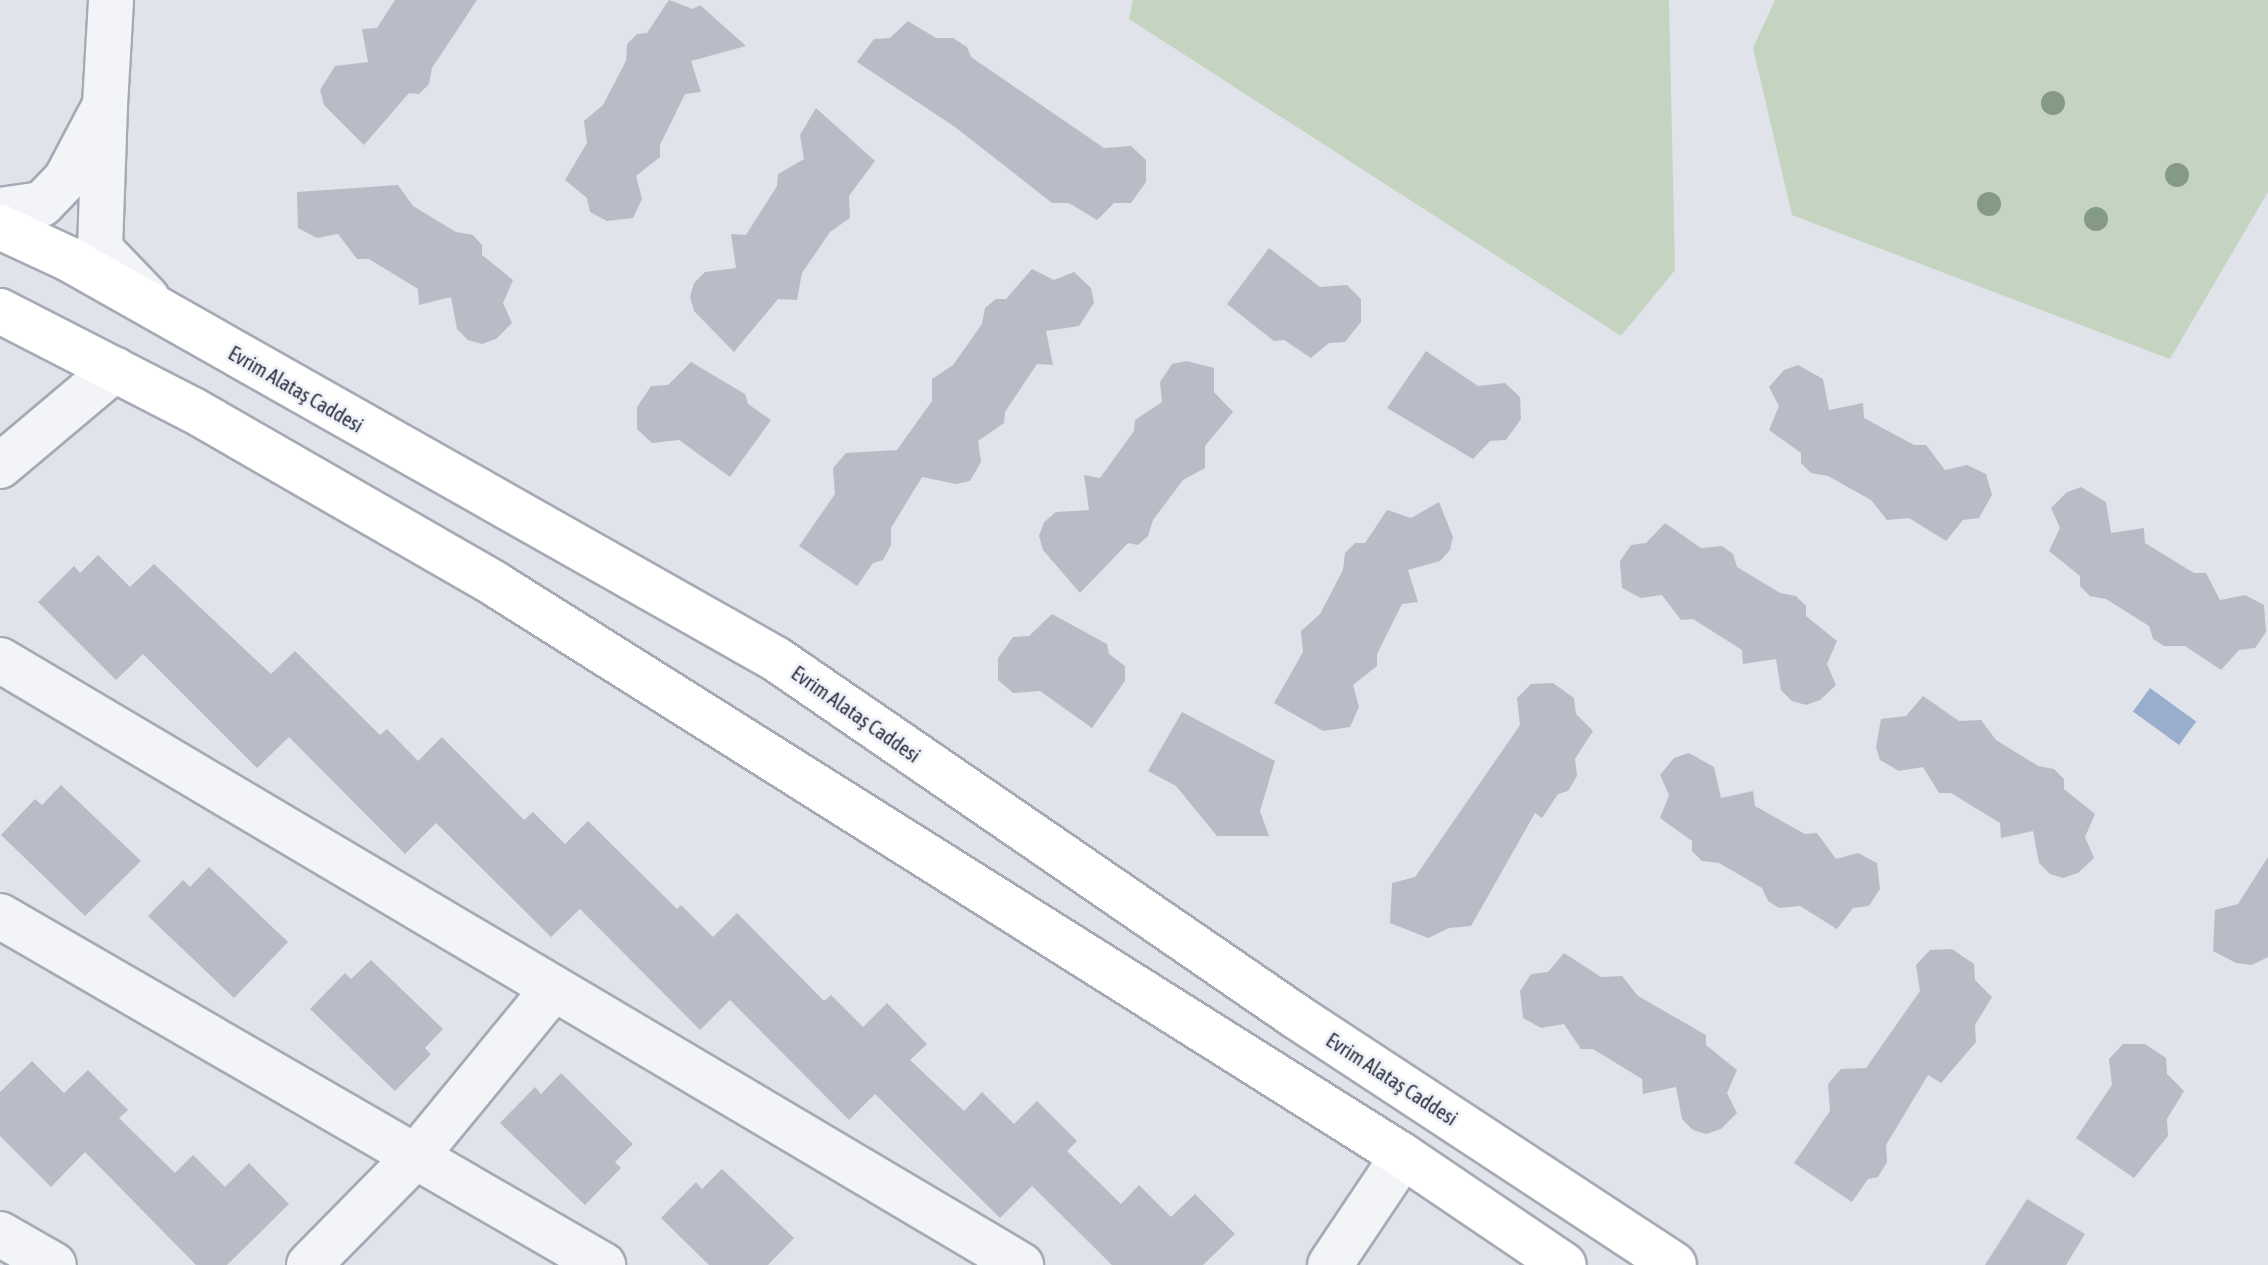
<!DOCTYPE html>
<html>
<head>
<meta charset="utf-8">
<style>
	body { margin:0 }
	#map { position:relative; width:2268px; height:1265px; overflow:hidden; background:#e0e3ea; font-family:"Asap Condensed",sans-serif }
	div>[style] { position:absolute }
	.green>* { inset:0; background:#c4d4c1 }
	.water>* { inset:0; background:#99aecc; transform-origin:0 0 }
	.building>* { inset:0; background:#b7bcc7 }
	.roads { filter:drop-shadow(2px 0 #a5aab4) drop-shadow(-2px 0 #a5aab4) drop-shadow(0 2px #a5aab4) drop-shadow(0 -2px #a5aab4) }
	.minor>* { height:44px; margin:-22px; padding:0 22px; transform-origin:22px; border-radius:22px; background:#f3f4f8 }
	.major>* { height:44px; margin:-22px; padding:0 22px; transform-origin:22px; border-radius:22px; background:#fff }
	.trees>* { width:24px; height:24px; margin:-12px; border-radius:50%; background:#849a86 }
	span { translate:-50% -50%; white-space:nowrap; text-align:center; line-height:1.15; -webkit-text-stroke:6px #f0f2f7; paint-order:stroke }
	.street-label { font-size:20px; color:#273042 }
</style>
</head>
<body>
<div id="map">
	<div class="green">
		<i style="clip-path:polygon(1133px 0,1669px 0,1675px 270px,1621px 336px,1129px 19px)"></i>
		<i style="clip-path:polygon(1775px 0,2268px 0,2268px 192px,2170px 359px,1792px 215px,1753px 48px)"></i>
	</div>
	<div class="water">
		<i style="left:2150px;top:688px;width:57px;height:29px;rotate:36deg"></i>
	</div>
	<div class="building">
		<i style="clip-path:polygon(395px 0,477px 0,432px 68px,429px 84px,419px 94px,409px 93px,364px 145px,324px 105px,320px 90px,335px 66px,368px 62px,362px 29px,377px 28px)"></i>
		<i style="clip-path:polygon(669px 0,693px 9px,700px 5px,746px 46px,691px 61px,701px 92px,685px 94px,660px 145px,660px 157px,636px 176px,642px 199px,633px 218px,607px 221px,590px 212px,587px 198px,565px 180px,587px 143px,584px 121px,603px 105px,626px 61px,627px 44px,637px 34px,647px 33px)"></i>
		<i style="clip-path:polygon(908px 21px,936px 38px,953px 38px,967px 47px,971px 57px,1104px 148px,1131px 146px,1146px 160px,1146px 182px,1131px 203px,1114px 203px,1097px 220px,1069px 203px,1052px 203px,955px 127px,857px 62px,874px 39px,890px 38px)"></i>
		<i style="clip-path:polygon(816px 108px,875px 161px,849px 196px,850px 218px,830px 232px,802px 273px,797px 300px,778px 299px,734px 352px,694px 311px,690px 297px,694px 283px,705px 272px,736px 268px,731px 234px,746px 235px,777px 186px,778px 174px,804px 159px,800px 135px)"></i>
		<i style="clip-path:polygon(398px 185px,413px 206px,456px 232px,473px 235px,482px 245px,482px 255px,513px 280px,503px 303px,512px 323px,496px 339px,482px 344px,468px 340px,457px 329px,451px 297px,419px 305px,418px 289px,369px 259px,357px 259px,338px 234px,317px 238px,298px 228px,297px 192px)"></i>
		<i style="clip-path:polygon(1269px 248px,1320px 287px,1347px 285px,1361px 299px,1361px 322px,1345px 342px,1329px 343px,1311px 358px,1284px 340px,1274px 341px,1227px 304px)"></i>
		<i style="clip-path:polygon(1032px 269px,1054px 280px,1074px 272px,1091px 288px,1094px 303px,1079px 326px,1046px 331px,1053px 365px,1037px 364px,1005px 412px,1004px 423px,978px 441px,981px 462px,970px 481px,956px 484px,922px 477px,891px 528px,891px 545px,883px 560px,873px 563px,857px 586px,799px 546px,835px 494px,833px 468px,846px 453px,897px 450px,932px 401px,932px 379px,953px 365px,982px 324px,985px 308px,996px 299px,1006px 299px)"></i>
		<i style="clip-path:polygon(1426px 351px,1478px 386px,1505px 383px,1520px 397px,1521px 419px,1506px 440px,1490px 441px,1473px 459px,1387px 408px)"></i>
		<i style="clip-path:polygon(1186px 361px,1214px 368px,1214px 392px,1233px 412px,1205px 446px,1205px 468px,1183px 480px,1153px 520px,1148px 536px,1138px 545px,1128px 543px,1080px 593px,1043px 550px,1039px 536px,1044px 522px,1056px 512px,1089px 510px,1084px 475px,1100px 478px,1134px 431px,1135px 420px,1162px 402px,1160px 382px,1172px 364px)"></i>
		<i style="clip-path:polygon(691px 362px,745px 394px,748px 404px,771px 420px,730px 477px,679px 440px,652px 443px,637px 429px,637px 407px,651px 386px,668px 385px)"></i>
		<i style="clip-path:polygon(1798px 365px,1823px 379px,1829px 410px,1863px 403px,1864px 418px,1914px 445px,1926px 445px,1945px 470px,1967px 465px,1986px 474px,1992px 495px,1979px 518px,1963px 520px,1946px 541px,1909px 518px,1887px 520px,1871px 500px,1828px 476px,1811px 473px,1801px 463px,1801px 453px,1769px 430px,1779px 406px,1769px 387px,1784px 370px)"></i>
		<i style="clip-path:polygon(2081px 487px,2106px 502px,2111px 533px,2144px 528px,2145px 543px,2194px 573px,2206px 573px,2220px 600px,2245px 595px,2264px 605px,2266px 632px,2255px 648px,2239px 650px,2221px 670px,2185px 646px,2164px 646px,2153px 639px,2149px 626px,2106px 599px,2090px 596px,2080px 586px,2080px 576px,2049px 551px,2060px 528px,2051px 508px,2067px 492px)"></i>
		<i style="clip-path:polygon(1439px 502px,1453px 537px,1450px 550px,1440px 561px,1408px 570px,1418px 602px,1402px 604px,1377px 654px,1377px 666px,1353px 685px,1359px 707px,1350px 727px,1323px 731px,1274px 703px,1303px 652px,1301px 631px,1320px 614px,1343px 570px,1345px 553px,1355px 543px,1365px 543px,1387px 510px,1411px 518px)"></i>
		<i style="clip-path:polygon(1665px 523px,1701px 548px,1722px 546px,1733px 554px,1737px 567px,1780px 593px,1796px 596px,1806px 606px,1806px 616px,1837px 641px,1827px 664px,1836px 685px,1820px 700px,1806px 705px,1792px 701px,1781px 690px,1776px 659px,1743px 664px,1742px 650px,1693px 619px,1681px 620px,1662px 595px,1641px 598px,1622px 588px,1620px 561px,1631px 545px,1646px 543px)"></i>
		<i style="clip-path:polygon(98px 555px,130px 587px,154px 564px,271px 674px,295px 651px,380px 735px,387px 729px,418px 761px,442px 737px,524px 820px,533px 812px,565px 844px,588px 821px,677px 909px,681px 905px,713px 937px,737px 913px,824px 1001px,831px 995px,863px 1027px,887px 1003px,927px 1044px,910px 1060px,964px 1111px,982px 1092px,1014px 1124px,1037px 1101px,1077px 1141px,1067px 1151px,1121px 1204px,1139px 1185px,1171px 1217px,1195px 1194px,1235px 1234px,1203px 1265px,1112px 1265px,1032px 1186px,1000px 1218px,875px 1094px,849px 1120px,730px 1000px,700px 1030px,580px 909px,551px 937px,436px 823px,405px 854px,289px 737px,257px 768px,143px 654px,116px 680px,38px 602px,74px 566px,80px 573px)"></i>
		<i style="clip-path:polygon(1052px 614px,1107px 644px,1109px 654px,1125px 666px,1125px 681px,1092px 728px,1040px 691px,1013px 693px,998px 680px,998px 658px,1013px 637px,1029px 636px)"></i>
		<i style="clip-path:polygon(1553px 683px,1574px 698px,1576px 714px,1593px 731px,1575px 759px,1577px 776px,1568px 791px,1558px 794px,1542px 818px,1535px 813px,1471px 926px,1449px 928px,1428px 938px,1390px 923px,1392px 883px,1415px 877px,1520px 725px,1517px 698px,1531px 684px)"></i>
		<i style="clip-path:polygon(1923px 696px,1959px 721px,1981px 720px,1996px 740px,2038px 766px,2054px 769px,2064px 779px,2064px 789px,2095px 814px,2085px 837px,2094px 858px,2078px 873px,2063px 878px,2050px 874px,2039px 863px,2033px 831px,2001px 838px,2000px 823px,1951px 793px,1939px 793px,1923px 767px,1899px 771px,1880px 760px,1876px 747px,1881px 719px,1906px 716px)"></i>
		<i style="clip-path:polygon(1182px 712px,1275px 761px,1260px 811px,1269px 836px,1217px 836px,1176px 786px,1148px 771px)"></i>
		<i style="clip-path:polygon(1689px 753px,1714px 767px,1721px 798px,1753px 791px,1755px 806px,1805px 834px,1817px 833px,1836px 859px,1858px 853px,1877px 863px,1880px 889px,1869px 906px,1853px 908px,1837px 929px,1800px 906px,1779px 908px,1768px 901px,1762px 888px,1719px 863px,1702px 861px,1692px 851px,1692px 841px,1660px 818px,1669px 795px,1660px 775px,1674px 758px)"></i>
		<i style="clip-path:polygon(61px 785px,141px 861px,85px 916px,1px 835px,35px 799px,42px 805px)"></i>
		<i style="clip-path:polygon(2268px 857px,2268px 957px,2252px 965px,2236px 963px,2213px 951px,2215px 910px,2238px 904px)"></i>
		<i style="clip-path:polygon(209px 867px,288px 942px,234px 998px,148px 916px,183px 880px,190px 887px)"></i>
		<i style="clip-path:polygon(1952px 949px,1974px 964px,1975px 980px,1992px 997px,1975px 1025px,1976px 1042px,1941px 1083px,1928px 1075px,1886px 1145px,1887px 1162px,1878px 1177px,1868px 1179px,1852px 1202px,1794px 1163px,1830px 1111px,1828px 1084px,1841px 1069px,1866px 1068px,1920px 991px,1916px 965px,1930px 950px)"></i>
		<i style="clip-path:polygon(1564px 953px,1601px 977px,1622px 976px,1638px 996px,1706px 1035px,1706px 1045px,1737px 1070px,1727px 1093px,1737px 1113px,1721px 1129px,1706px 1134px,1693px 1130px,1682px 1119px,1676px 1087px,1643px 1094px,1642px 1079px,1593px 1049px,1581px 1049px,1564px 1024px,1541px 1028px,1523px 1018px,1520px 991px,1531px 974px,1548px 972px)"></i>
		<i style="clip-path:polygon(371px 960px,443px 1029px,425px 1048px,431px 1054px,395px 1091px,310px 1009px,345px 973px,351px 979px)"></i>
		<i style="clip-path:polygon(2123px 1044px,2145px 1044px,2166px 1058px,2167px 1074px,2184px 1091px,2167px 1119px,2168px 1136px,2134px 1178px,2076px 1138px,2112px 1085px,2109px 1059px)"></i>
		<i style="clip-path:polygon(32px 1061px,64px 1093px,88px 1070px,128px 1110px,119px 1118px,175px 1173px,193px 1155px,225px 1187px,249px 1163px,289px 1204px,227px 1265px,196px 1265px,85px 1152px,51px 1187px,0 1136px,0 1092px)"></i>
		<i style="clip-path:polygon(561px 1073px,633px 1144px,615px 1162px,621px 1168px,585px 1205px,500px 1123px,535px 1087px,541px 1094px)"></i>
		<i style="clip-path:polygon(722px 1169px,794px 1238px,768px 1265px,709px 1265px,661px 1218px,696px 1182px,702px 1189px)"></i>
		<i style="clip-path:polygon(2027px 1199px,2085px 1234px,2066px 1265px,1985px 1265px)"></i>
	</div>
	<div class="roads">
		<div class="minor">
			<i style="left:105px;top:105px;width:105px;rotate:-86.7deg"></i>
			<i style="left:0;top:210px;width:42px;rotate:-8.1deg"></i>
			<i style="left:42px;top:204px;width:35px;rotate:-46deg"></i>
			<i style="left:66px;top:179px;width:84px;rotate:-62.2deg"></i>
			<i style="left:105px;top:105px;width:144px;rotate:92deg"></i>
			<i style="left:100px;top:249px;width:68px;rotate:46.2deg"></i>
			<i style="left:0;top:466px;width:150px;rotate:-40.1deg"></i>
			<i style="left:0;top:660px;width:1187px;rotate:30.65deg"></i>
			<i style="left:0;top:916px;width:697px;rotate:30.06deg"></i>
			<i style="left:0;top:1234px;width:62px;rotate:29.9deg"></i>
			<i style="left:309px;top:1265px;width:153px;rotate:-45.5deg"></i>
			<i style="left:416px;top:1156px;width:217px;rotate:-50.6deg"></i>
			<i style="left:1330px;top:1265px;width:131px;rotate:-56.2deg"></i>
		</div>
		<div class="major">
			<i style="left:0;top:227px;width:76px;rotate:24.9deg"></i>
			<i style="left:69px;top:259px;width:812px;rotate:29.5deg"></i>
			<i style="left:776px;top:659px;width:632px;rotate:34.49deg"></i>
			<i style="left:1297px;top:1017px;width:451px;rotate:33.3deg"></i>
			<i style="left:0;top:311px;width:217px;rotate:27.2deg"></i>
			<i style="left:193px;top:410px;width:349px;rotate:29.9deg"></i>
			<i style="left:495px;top:584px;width:1073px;rotate:32.21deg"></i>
			<i style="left:1403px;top:1156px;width:194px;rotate:34.1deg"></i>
		</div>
	</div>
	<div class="trees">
		<i style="left:2053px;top:103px"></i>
		<i style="left:2177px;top:175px"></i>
		<i style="left:1989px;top:204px"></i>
		<i style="left:2096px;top:219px"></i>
	</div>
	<div class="street-label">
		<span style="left:296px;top:389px;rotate:30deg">Evrim Alataş Caddesi</span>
		<span style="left:856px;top:714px;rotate:35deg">Evrim Alataş Caddesi</span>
		<span style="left:1392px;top:1079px;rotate:33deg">Evrim Alataş Caddesi</span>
	</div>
</div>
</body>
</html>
